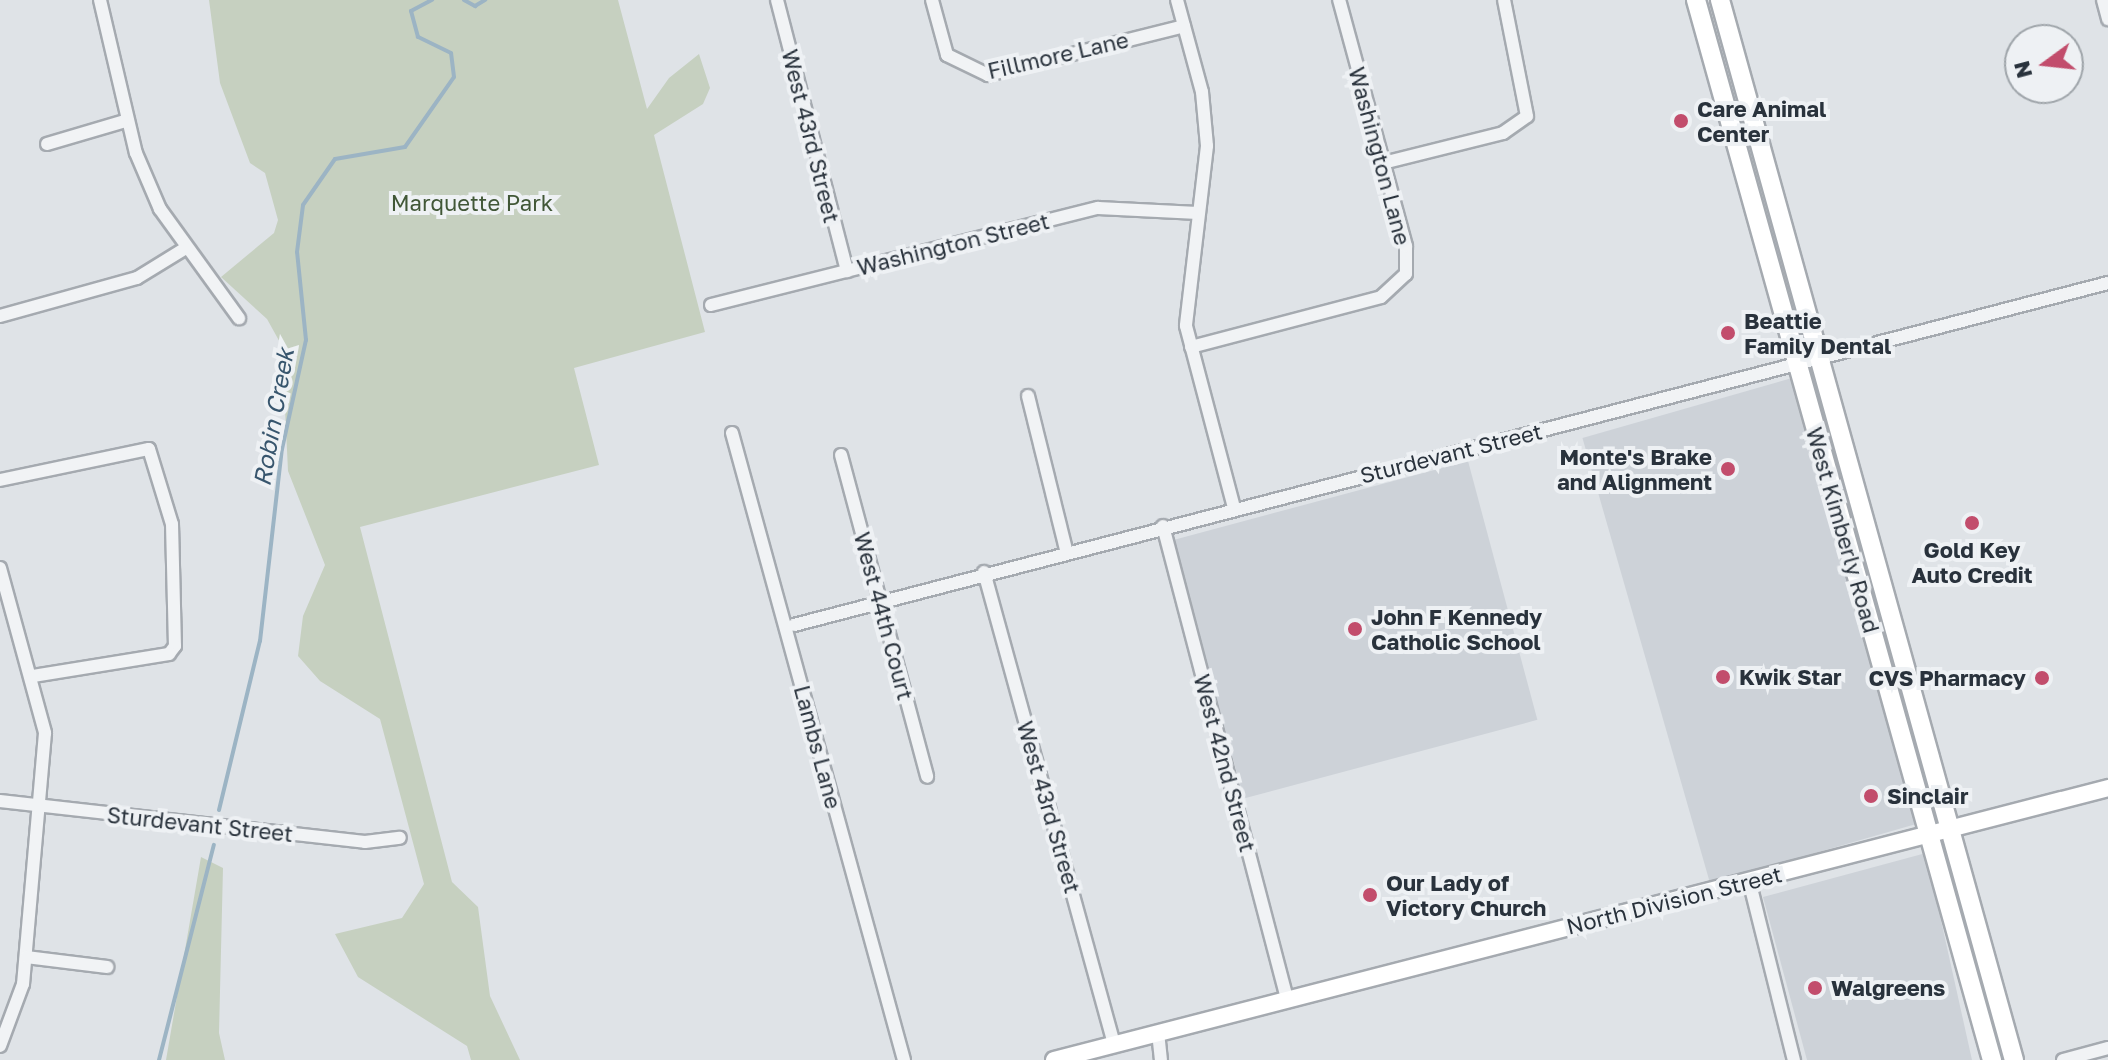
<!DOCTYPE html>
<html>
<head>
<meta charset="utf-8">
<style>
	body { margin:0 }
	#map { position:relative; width:2108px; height:1060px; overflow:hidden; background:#dfe3e7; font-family:"Golos Text",sans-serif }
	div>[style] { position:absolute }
	.built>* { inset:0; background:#cdd2d8; transform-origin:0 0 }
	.green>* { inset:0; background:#c6d0c0 }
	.stream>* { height:4px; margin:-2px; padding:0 2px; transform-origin:2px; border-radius:2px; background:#9cb4c4 }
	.roads { filter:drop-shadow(2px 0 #a5aab0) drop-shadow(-2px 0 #a5aab0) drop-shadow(0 2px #a5aab0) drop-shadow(0 -2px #a5aab0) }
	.minor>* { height:12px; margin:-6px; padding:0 6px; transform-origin:6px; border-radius:6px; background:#f1f3f5 }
	.secondary>* { height:16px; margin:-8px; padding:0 8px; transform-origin:8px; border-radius:8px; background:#fff }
	.primary>* { height:18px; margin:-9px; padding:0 9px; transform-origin:9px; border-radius:9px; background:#fff }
	.dots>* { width:22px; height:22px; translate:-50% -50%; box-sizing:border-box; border:4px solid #eef1f4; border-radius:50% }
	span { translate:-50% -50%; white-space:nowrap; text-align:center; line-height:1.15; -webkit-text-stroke:8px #eef1f4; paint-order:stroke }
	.street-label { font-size:22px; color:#29323c }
	.poi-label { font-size:22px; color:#29323c; font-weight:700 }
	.left { translate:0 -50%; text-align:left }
	.right { translate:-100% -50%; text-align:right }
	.park-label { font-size:22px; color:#415737 }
	.water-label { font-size:24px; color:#37556d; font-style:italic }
	.north { position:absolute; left:2004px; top:24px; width:80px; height:80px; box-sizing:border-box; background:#eef1f4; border:2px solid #9fa5aa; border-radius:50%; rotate:255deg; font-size:22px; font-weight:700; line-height:32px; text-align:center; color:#29323c }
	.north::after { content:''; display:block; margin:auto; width:28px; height:36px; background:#c24d6c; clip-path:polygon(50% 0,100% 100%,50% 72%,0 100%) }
</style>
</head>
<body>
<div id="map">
	<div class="built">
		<i style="left:1792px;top:378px;width:463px;height:218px;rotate:74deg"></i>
		<i style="left:1468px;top:461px;width:268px;height:304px;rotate:75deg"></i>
		<i style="clip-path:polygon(1926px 853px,1972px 1060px,1807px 1060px,1763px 897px)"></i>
	</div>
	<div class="green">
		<i style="clip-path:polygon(209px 0,618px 0,647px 109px,669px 78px,699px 54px,710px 88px,703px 104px,654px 135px,705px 332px,574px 368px,599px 465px,360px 527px,452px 882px,478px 907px,490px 996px,520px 1060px,471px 1060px,467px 1046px,358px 977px,335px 934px,402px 918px,424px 884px,380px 719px,320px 681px,298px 656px,303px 616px,325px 565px,288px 471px,282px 346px,267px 319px,221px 277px,274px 233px,278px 220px,265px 173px,250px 163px,220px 83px)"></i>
		<i style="clip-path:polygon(201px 857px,223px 868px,219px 1033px,225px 1060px,166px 1060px)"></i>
	</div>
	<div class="stream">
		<i style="left:464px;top:0;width:13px;rotate:29deg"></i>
		<i style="left:475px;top:6px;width:12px;rotate:-31deg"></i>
		<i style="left:219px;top:810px;width:174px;rotate:-76.4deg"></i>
		<i style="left:260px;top:641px;width:193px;rotate:-83.5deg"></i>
		<i style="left:282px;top:449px;width:112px;rotate:-77.6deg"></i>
		<i style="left:306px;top:340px;width:88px;rotate:-95.8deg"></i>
		<i style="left:297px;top:252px;width:47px;rotate:-82.7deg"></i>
		<i style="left:303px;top:205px;width:56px;rotate:-55.2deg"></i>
		<i style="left:335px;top:159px;width:71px;rotate:-9.7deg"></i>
		<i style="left:405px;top:147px;width:85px;rotate:-55deg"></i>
		<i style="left:454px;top:77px;width:24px;rotate:-97deg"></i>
		<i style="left:451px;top:53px;width:37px;rotate:-154deg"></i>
		<i style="left:418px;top:37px;width:27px;rotate:-105deg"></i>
		<i style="left:411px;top:11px;width:24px;rotate:-28deg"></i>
		<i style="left:159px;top:1060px;width:222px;rotate:-75.7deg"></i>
	</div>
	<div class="roads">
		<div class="minor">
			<i style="left:100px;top:0;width:157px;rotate:76.8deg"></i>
			<i style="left:136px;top:153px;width:61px;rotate:66.8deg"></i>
			<i style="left:160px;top:209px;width:135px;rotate:54.1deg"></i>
			<i style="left:777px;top:0;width:280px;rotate:75.5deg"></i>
			<i style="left:932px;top:0;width:57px;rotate:74.7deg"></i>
			<i style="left:947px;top:55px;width:46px;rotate:26deg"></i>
			<i style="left:988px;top:75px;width:202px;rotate:-14deg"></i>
			<i style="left:1177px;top:0;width:95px;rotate:74.8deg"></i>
			<i style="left:1202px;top:92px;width:54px;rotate:84.7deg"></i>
			<i style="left:1207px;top:146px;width:181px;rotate:96.7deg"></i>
			<i style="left:1186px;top:326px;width:188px;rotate:75.2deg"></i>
			<i style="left:2103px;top:0;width:20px;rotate:75deg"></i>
			<i style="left:47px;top:144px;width:81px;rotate:-16.4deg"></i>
			<i style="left:1383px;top:163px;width:124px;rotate:-14deg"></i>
			<i style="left:1503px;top:133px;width:29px;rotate:-35deg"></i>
			<i style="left:1527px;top:116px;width:118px;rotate:-101.2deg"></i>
			<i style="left:711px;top:305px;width:399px;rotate:-14.1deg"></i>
			<i style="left:1098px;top:208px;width:100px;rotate:2.9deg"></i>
			<i style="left:0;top:316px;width:142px;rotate:-15.5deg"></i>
			<i style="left:137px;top:278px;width:57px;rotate:-31.5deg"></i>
			<i style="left:1191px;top:347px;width:196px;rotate:-14.7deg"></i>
			<i style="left:1381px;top:297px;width:34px;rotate:-43deg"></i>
			<i style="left:1406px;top:274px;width:28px;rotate:-90deg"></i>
			<i style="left:1406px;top:246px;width:255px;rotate:-105.2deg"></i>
			<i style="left:1028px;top:396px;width:159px;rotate:76.1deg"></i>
			<i style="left:732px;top:433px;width:650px;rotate:74.66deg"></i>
			<i style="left:841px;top:455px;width:333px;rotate:75deg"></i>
			<i style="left:0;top:480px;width:152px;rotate:-11.8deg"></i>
			<i style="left:149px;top:449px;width:78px;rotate:73deg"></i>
			<i style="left:172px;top:524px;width:122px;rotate:88.6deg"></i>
			<i style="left:175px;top:646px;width:10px;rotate:127deg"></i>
			<i style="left:169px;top:654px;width:138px;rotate:170.8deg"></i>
			<i style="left:1163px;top:526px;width:489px;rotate:75.3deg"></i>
			<i style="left:0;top:568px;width:171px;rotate:74.7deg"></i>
			<i style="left:45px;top:733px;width:252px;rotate:95deg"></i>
			<i style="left:23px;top:984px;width:66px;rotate:110.4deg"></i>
			<i style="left:984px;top:572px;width:489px;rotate:74.6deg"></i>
			<i style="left:794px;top:625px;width:1358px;rotate:-14.59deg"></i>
			<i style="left:0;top:801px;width:367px;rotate:6.4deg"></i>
			<i style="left:365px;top:842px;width:35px;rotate:-7deg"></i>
			<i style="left:1749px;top:880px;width:186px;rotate:76deg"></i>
			<i style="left:26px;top:957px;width:82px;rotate:7deg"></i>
			<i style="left:1158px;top:1032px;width:28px;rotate:84deg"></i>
			<i style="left:2063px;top:1060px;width:47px;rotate:-14.9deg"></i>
		</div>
		<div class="secondary">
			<i style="left:1054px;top:1060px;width:1089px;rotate:-14.47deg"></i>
		</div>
		<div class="primary">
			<i style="left:1696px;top:0;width:1101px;rotate:74.4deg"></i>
			<i style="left:1720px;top:0;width:1100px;rotate:74.5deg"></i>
		</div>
	</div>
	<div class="dots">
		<i style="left:1681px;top:121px;background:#c24d6c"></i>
		<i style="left:1728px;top:333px;background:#c24d6c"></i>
		<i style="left:1728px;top:469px;background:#c24d6c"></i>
		<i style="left:1972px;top:523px;background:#c24d6c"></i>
		<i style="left:1355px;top:629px;background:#c24d6c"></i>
		<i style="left:1723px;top:677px;background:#c24d6c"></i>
		<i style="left:2042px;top:678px;background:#c24d6c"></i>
		<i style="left:1871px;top:796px;background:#c24d6c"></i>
		<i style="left:1370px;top:895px;background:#c24d6c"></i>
		<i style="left:1815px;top:988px;background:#c24d6c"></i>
	</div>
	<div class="street-label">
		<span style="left:1058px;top:55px;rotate:-13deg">Fillmore Lane</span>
		<span style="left:811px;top:136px;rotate:76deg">West 43rd Street</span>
		<span style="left:1380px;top:156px;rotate:75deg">Washington Lane</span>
		<span style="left:953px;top:244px;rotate:-14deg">Washington Street</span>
		<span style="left:1451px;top:453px;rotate:-14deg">Sturdevant Street</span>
		<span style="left:1843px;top:530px;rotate:74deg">West Kimberly Road</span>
		<span style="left:884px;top:616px;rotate:75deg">West 44th Court</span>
		<span style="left:818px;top:747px;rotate:75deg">Lambs Lane</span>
		<span style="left:1225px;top:763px;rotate:75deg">West 42nd Street</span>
		<span style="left:1049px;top:807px;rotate:74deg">West 43rd Street</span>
		<span style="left:200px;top:824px;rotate:6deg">Sturdevant Street</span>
		<span style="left:1674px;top:900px;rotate:-14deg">North Division Street</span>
	</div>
	<div class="poi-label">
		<span class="left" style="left:1697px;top:121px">Care Animal<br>Center</span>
		<span class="left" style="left:1744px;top:333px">Beattie<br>Family Dental</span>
		<span class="right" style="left:1712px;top:469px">Monte's Brake<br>and Alignment</span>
		<span style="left:1972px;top:562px">Gold Key<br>Auto Credit</span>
		<span class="left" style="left:1371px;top:629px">John F Kennedy<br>Catholic School</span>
		<span class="left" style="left:1739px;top:677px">Kwik Star</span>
		<span class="right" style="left:2026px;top:678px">CVS Pharmacy</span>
		<span class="left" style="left:1887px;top:796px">Sinclair</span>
		<span class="left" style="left:1386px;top:895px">Our Lady of<br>Victory Church</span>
		<span class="left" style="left:1831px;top:988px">Walgreens</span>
	</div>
	<div class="park-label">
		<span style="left:472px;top:203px">Marquette Park</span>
	</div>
	<div class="water-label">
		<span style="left:273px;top:417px;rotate:-80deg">Robin Creek</span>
	</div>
	<div class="north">N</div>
</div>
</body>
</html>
